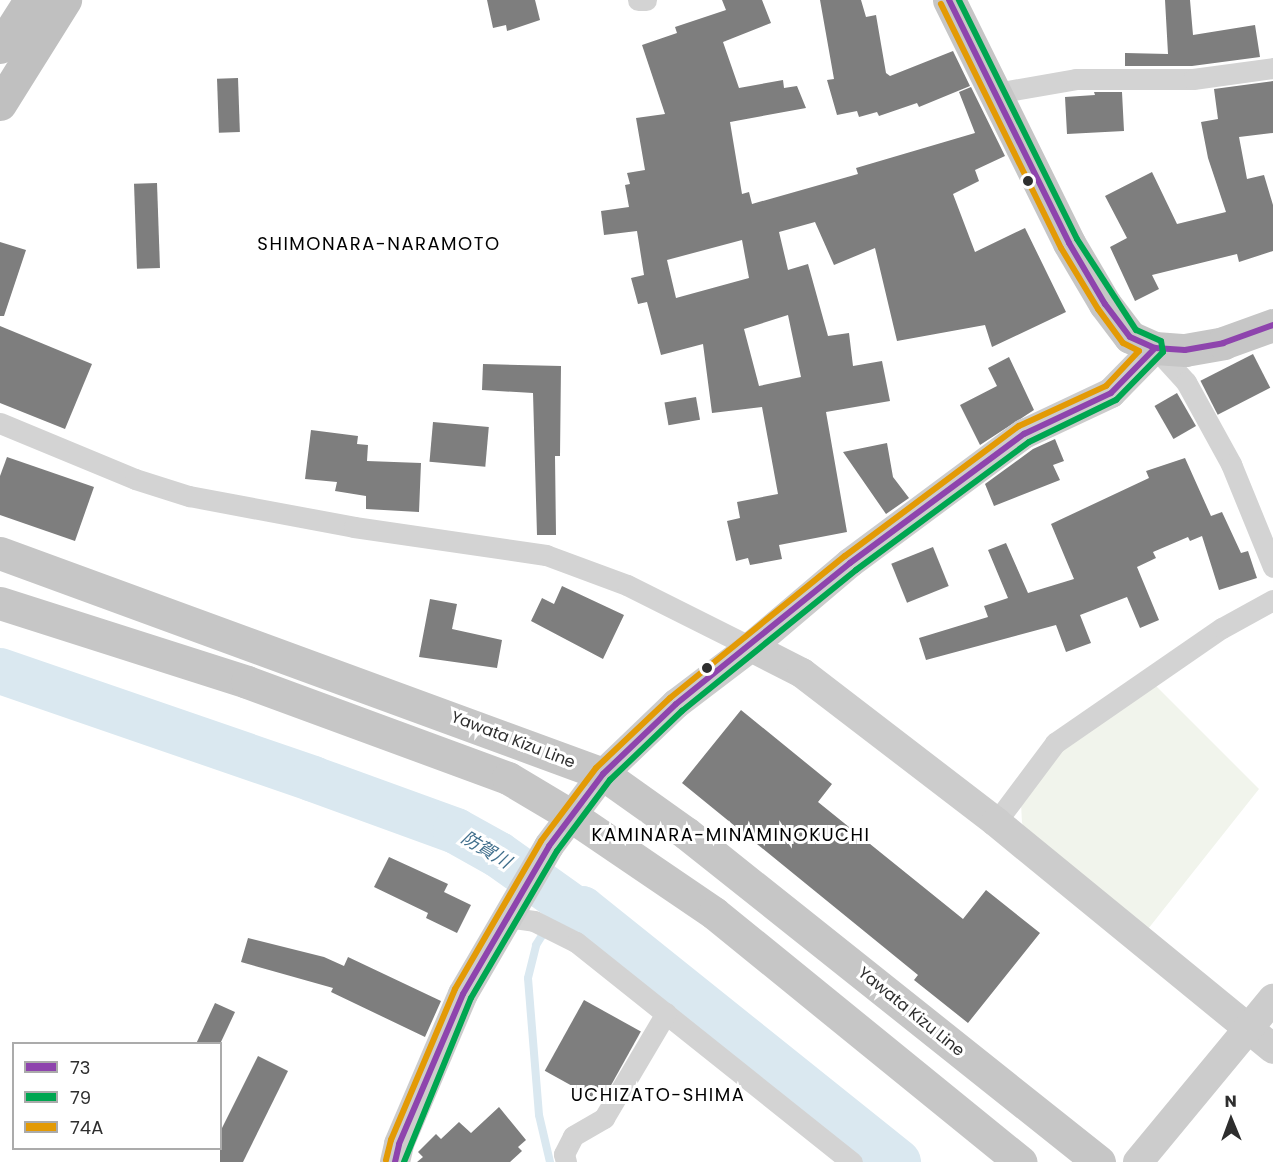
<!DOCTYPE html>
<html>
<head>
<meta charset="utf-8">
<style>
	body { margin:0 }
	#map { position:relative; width:1273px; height:1162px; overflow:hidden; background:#fff; font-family:Poppins,"Noto Sans JP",sans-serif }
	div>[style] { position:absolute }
	.green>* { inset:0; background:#f1f4ec }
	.stream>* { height:8px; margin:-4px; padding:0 4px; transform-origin:4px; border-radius:4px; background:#dae8f0 }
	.river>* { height:46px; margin:-23px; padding:0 23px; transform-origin:23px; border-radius:23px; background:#dae8f0 }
	.building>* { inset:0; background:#7e7e7e; transform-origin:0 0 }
	.street>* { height:21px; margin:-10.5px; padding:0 10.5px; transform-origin:10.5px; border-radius:10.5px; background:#d3d3d3 }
	.secondary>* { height:30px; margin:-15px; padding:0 15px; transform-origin:15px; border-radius:15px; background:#ccc }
	.primary>* { height:33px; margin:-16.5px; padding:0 16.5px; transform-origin:16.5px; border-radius:16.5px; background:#c6c6c6 }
	.highway>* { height:33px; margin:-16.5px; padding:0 16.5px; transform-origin:16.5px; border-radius:16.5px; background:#c0c0c0 }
	.bus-1>* { height:6px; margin:-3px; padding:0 3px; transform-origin:3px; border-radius:3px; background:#8e44ad }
	.bus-2>* { height:6px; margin:-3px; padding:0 3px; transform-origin:3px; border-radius:3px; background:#00a651 }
	.bus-3>* { height:6px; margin:-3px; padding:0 3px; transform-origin:3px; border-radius:3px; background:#e39a05 }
	.dots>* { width:16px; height:16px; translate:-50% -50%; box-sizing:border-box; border:3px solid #fff; border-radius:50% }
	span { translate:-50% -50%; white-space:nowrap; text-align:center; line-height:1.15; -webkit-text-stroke:6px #fff; paint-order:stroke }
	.street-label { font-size:16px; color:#2e2e2e }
	.neighbourhood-label { font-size:18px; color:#000; letter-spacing:1.5px }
	.water-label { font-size:18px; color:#416f8c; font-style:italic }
	.legend { position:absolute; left:12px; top:1042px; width:210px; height:108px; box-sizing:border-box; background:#fff; border:2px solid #ababab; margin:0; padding:8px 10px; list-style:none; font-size:18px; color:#2e2e2e }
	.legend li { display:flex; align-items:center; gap:12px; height:30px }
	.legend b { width:30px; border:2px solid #ababab }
	.north { position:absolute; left:1201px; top:1090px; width:60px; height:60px; -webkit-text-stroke:4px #fff; paint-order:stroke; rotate:359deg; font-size:16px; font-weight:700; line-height:24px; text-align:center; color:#2e2e2e }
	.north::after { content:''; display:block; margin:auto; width:21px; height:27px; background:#2e2e2e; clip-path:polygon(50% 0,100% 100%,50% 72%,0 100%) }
</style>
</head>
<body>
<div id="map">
	<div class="green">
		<i style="clip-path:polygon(1155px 685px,1259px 789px,1148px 929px,1028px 832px,1022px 823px,1021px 803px,1061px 745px)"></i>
	</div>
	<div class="stream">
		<i style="left:550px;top:1162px;width:48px;rotate:-103.2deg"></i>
		<i style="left:539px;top:1115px;width:137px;rotate:-94.6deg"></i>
		<i style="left:528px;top:978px;width:34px;rotate:-76deg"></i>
		<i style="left:536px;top:945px;width:54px;rotate:-57.8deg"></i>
	</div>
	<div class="river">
		<i style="left:0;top:671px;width:331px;rotate:19deg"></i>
		<i style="left:313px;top:779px;width:152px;rotate:20deg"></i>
		<i style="left:456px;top:831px;width:49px;rotate:29.2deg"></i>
		<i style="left:499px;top:855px;width:93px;rotate:35.4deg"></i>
		<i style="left:575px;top:909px;width:7px"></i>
		<i style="left:582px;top:909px;width:405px;rotate:38.7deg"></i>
	</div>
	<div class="building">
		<i style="clip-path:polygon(487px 0,535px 0,540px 20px,507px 31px,506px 25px,493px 28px)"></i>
		<i style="clip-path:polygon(evenodd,722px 0,762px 0,771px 23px,723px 42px,739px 88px,783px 80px,784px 88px,797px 86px,806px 108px,730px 122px,742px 194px,749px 192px,752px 204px,858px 174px,856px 168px,975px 133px,959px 92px,971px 87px,1005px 156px,975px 170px,979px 181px,953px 194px,975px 252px,1025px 228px,1066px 312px,992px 347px,985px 325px,897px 341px,875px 248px,834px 265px,815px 222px,779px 232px,788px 270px,808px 264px,828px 336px,849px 333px,853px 366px,882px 361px,890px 401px,826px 412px,847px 532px,779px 545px,782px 559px,750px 565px,748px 558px,736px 561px,727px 521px,740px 518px,737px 502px,778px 494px,762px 407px,712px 413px,703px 344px,661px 355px,647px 302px,638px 304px,631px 278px,644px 275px,637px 231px,604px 235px,601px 211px,629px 207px,625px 185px,630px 184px,627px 173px,645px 170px,636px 118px,665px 114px,642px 45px,677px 33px,675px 27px,726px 10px,722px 0,742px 240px,749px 278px,676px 298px,667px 260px,742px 240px,722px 0,788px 315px,801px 377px,759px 386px,744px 329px,788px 315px)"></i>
		<i style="clip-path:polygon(820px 0,861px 0,866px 17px,876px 15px,886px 73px,890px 76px,953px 51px,970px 86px,919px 107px,917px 103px,879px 116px,877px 112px,859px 117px,857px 111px,837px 115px,827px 80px,834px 79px)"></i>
		<i style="clip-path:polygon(1165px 0,1190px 0,1193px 35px,1255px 25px,1260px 57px,1192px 66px,1125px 66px,1125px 53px,1168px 54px)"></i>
		<i style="left:238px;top:78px;width:54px;height:21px;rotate:88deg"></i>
		<i style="clip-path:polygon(1273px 81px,1273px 133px,1239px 137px,1247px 179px,1264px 175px,1273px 205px,1273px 251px,1239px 262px,1237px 254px,1152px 275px,1159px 289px,1135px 301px,1110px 247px,1127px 238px,1105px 196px,1152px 172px,1177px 224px,1226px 212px,1208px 158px,1201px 122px,1218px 119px,1214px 89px)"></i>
		<i style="clip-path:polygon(1094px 92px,1122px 92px,1124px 131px,1067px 134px,1065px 97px,1095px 95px)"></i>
		<i style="left:157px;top:183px;width:85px;height:23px;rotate:88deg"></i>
		<i style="clip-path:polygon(0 242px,26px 250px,4px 316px,0 316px)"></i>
		<i style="clip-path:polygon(0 326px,92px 364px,65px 429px,0 403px)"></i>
		<i style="left:1253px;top:354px;width:38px;height:59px;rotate:63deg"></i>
		<i style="clip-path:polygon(1009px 357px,1034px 410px,980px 445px,960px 405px,997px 386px,988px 368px)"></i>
		<i style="clip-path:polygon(483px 364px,561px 366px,560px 456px,555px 456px,556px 535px,537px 535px,533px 393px,482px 390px)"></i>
		<i style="left:1177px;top:393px;width:38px;height:26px;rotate:60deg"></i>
		<i style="left:696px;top:397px;width:23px;height:32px;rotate:80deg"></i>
		<i style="left:433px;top:422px;width:56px;height:40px;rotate:5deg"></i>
		<i style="clip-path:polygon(311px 430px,358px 436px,357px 444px,368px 445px,367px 461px,421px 463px,419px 512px,366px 509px,366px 496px,335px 491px,337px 482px,305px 479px)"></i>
		<i style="clip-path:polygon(1055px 439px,1064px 461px,1053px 465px,1060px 480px,994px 506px,985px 484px,1033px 449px)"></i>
		<i style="clip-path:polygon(887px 443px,893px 477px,909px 498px,886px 514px,843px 452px)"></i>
		<i style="clip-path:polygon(7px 457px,94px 487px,75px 541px,0 515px,0 476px)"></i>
		<i style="clip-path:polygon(1185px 458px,1211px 516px,1222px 512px,1241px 553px,1248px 551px,1257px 578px,1219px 590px,1202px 536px,1190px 541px,1188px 537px,1153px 552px,1156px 558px,1137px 567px,1159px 620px,1140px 628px,1127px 597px,1080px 615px,1091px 643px,1066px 652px,1056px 625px,926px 660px,919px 638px,988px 617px,984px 606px,1008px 598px,988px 550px,1006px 543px,1028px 593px,1074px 579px,1051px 524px,1149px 478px,1146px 471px)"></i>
		<i style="left:933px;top:547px;width:42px;height:45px;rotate:68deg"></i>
		<i style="clip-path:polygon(562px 586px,624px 615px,603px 659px,531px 621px,542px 598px,554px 604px)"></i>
		<i style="clip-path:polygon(430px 599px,457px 604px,452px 629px,502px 640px,497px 668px,419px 657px)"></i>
		<i style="clip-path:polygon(741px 710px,832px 784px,818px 802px,963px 919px,986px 890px,1040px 933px,968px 1023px,914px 980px,918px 975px,682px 783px)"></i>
		<i style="clip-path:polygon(389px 857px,448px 884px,444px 892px,471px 905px,457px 933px,426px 918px,428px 913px,374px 887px)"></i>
		<i style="clip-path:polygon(248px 938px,324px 957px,344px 966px,348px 957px,441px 1001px,425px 1037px,331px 992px,333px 988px,241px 962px)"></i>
		<i style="left:584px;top:1000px;width:65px;height:81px;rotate:29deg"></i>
		<i style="clip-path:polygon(215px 1003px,235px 1012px,220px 1044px,196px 1044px)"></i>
		<i style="clip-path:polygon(258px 1056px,288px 1071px,243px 1162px,220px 1162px,220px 1132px)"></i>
		<i style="clip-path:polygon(499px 1107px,526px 1140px,518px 1147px,522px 1151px,510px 1162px,417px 1162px,423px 1157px,418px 1152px,436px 1134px,441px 1139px,459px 1122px,471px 1133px)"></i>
	</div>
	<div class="street">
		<i style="left:638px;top:0;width:8px"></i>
		<i style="left:996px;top:93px;width:81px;rotate:-9.9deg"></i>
		<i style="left:1076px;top:79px;width:117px"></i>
		<i style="left:1193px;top:79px;width:81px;rotate:-7.8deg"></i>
		<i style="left:1155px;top:348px;width:46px;rotate:47.6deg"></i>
		<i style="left:1186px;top:382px;width:94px;rotate:61.2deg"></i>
		<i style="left:1231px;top:464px;width:111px;rotate:67.8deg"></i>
		<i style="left:0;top:423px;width:146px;rotate:22.5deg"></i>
		<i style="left:135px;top:479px;width:57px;rotate:17.5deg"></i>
		<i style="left:189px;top:496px;width:168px;rotate:10.6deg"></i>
		<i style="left:354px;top:527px;width:194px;rotate:8.3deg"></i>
		<i style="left:546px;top:555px;width:86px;rotate:20.3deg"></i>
		<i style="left:627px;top:585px;width:139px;rotate:26.6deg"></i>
		<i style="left:996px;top:822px;width:99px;rotate:-53.2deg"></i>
		<i style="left:1055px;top:743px;width:203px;rotate:-34.6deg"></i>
		<i style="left:1222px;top:628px;width:58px;rotate:-28.8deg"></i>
		<i style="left:506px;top:917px;width:28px;rotate:8deg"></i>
		<i style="left:534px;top:921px;width:47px;rotate:26.6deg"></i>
		<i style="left:576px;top:942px;width:353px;rotate:38.6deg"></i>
		<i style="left:566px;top:1162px;width:8px;rotate:-104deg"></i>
		<i style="left:564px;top:1154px;width:20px;rotate:-63deg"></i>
		<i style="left:573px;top:1136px;width:36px;rotate:-30deg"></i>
		<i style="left:604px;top:1118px;width:122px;rotate:-59.4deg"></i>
	</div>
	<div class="secondary">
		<i style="left:751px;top:647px;width:57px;rotate:27deg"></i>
		<i style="left:802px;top:673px;width:245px;rotate:37.5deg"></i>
		<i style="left:996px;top:822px;width:358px;rotate:39.3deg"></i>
		<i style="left:395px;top:1162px;width:18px;rotate:-77deg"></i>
		<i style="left:399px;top:1144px;width:163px;rotate:-66.9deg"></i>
		<i style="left:463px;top:994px;width:171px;rotate:-59.8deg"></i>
		<i style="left:549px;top:846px;width:90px;rotate:-53.1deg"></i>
		<i style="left:603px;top:774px;width:101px;rotate:-43.8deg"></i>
		<i style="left:676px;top:704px;width:94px;rotate:-37.2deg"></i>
		<i style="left:751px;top:647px;width:130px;rotate:-40.3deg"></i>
		<i style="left:850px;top:563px;width:217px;rotate:-36.6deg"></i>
		<i style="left:1024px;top:434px;width:96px;rotate:-25.2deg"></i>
		<i style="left:1111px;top:393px;width:63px;rotate:-45.6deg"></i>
		<i style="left:1138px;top:1162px;width:212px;rotate:-50.4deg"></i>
	</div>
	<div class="primary">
		<i style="left:949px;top:0;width:271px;rotate:63.7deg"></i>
		<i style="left:1069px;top:243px;width:71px;rotate:59.5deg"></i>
		<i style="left:1105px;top:304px;width:41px;rotate:52.9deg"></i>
		<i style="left:1130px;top:337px;width:27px;rotate:24deg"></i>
		<i style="left:1155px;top:348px;width:30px;rotate:4deg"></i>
		<i style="left:1185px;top:350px;width:39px;rotate:-10deg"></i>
		<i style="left:1223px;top:343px;width:53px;rotate:-19.8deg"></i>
		<i style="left:0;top:553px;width:642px;rotate:20.13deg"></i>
		<i style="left:603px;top:774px;width:102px;rotate:35.4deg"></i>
		<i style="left:686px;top:833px;width:528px;rotate:38.54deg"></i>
		<i style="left:0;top:603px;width:259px;rotate:17.7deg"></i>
		<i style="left:247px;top:682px;width:278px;rotate:20.2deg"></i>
		<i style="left:508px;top:778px;width:72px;rotate:30.8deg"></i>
		<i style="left:570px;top:815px;width:174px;rotate:34.2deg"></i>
		<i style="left:714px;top:913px;width:395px;rotate:39.1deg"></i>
	</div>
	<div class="highway">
		<i style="left:0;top:47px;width:56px;rotate:-57.4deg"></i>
		<i style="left:0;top:104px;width:123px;rotate:-58deg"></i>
	</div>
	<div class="bus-1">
		<i style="left:949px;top:0;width:271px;rotate:63.7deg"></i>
		<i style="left:1069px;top:243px;width:71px;rotate:59.5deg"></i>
		<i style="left:1105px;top:304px;width:41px;rotate:52.9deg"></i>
		<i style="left:1130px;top:337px;width:27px;rotate:24deg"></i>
		<i style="left:1155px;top:348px;width:30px;rotate:4deg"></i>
		<i style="left:1185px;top:350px;width:39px;rotate:-10deg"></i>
		<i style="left:1223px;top:343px;width:53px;rotate:-19.8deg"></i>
		<i style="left:395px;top:1162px;width:18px;rotate:-77deg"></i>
		<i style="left:399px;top:1144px;width:163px;rotate:-66.9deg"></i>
		<i style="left:463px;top:994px;width:171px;rotate:-59.8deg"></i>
		<i style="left:549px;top:846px;width:90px;rotate:-53.1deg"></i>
		<i style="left:603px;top:774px;width:101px;rotate:-43.8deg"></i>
		<i style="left:676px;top:704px;width:224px;rotate:-39deg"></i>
		<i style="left:850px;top:563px;width:217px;rotate:-36.6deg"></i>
		<i style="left:1024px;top:434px;width:96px;rotate:-25.2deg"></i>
		<i style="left:1111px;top:393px;width:63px;rotate:-45.6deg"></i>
	</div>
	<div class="bus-2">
		<i style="left:404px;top:1162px;width:177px;rotate:-67.8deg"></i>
		<i style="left:471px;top:998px;width:170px;rotate:-59.7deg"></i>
		<i style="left:557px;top:851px;width:89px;rotate:-53.3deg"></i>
		<i style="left:610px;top:780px;width:100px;rotate:-43.8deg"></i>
		<i style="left:682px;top:711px;width:224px;rotate:-39deg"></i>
		<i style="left:856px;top:570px;width:215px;rotate:-36.5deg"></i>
		<i style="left:1029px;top:442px;width:97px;rotate:-25.8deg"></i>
		<i style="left:1116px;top:400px;width:67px;rotate:-45.6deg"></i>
		<i style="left:1163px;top:352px;width:11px;rotate:-100deg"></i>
		<i style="left:1161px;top:341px;width:27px;rotate:-156deg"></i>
		<i style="left:1136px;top:330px;width:108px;rotate:-123deg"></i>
		<i style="left:1077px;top:239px;width:267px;rotate:-116.3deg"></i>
	</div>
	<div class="bus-3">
		<i style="left:386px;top:1160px;width:21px;rotate:-76deg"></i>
		<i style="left:391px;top:1140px;width:164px;rotate:-67deg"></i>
		<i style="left:455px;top:989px;width:171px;rotate:-59.8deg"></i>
		<i style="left:541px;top:841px;width:91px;rotate:-53deg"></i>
		<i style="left:596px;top:768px;width:102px;rotate:-43.4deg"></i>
		<i style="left:670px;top:698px;width:225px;rotate:-39.1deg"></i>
		<i style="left:845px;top:556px;width:217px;rotate:-36.8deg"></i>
		<i style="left:1019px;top:426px;width:96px;rotate:-24.7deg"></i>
		<i style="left:1106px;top:386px;width:48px;rotate:-46.7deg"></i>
		<i style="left:1139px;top:351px;width:18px;rotate:-153deg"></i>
		<i style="left:1123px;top:343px;width:42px;rotate:-126.3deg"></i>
		<i style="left:1098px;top:309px;width:71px;rotate:-121.2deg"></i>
		<i style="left:1061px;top:248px;width:272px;rotate:-116.2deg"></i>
	</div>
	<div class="dots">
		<i style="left:1028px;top:181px;background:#2e2e2e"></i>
		<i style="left:707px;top:668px;background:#2e2e2e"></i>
	</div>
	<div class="street-label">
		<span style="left:513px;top:740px;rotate:21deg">Yawata Kizu Line</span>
		<span style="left:911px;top:1012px;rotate:39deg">Yawata Kizu Line</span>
	</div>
	<div class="neighbourhood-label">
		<span style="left:379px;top:244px">SHIMONARA-NARAMOTO</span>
		<span style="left:731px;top:835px">KAMINARA-MINAMINOKUCHI</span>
		<span style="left:658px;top:1095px">UCHIZATO-SHIMA</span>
	</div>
	<div class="water-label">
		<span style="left:486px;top:850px;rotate:31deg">防賀川</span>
	</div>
	<ul class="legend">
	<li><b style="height:8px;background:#8e44ad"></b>73</li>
	<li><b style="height:8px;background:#00a651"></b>79</li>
	<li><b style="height:8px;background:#e39a05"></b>74A</li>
	</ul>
	<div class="north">N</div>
</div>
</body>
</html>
